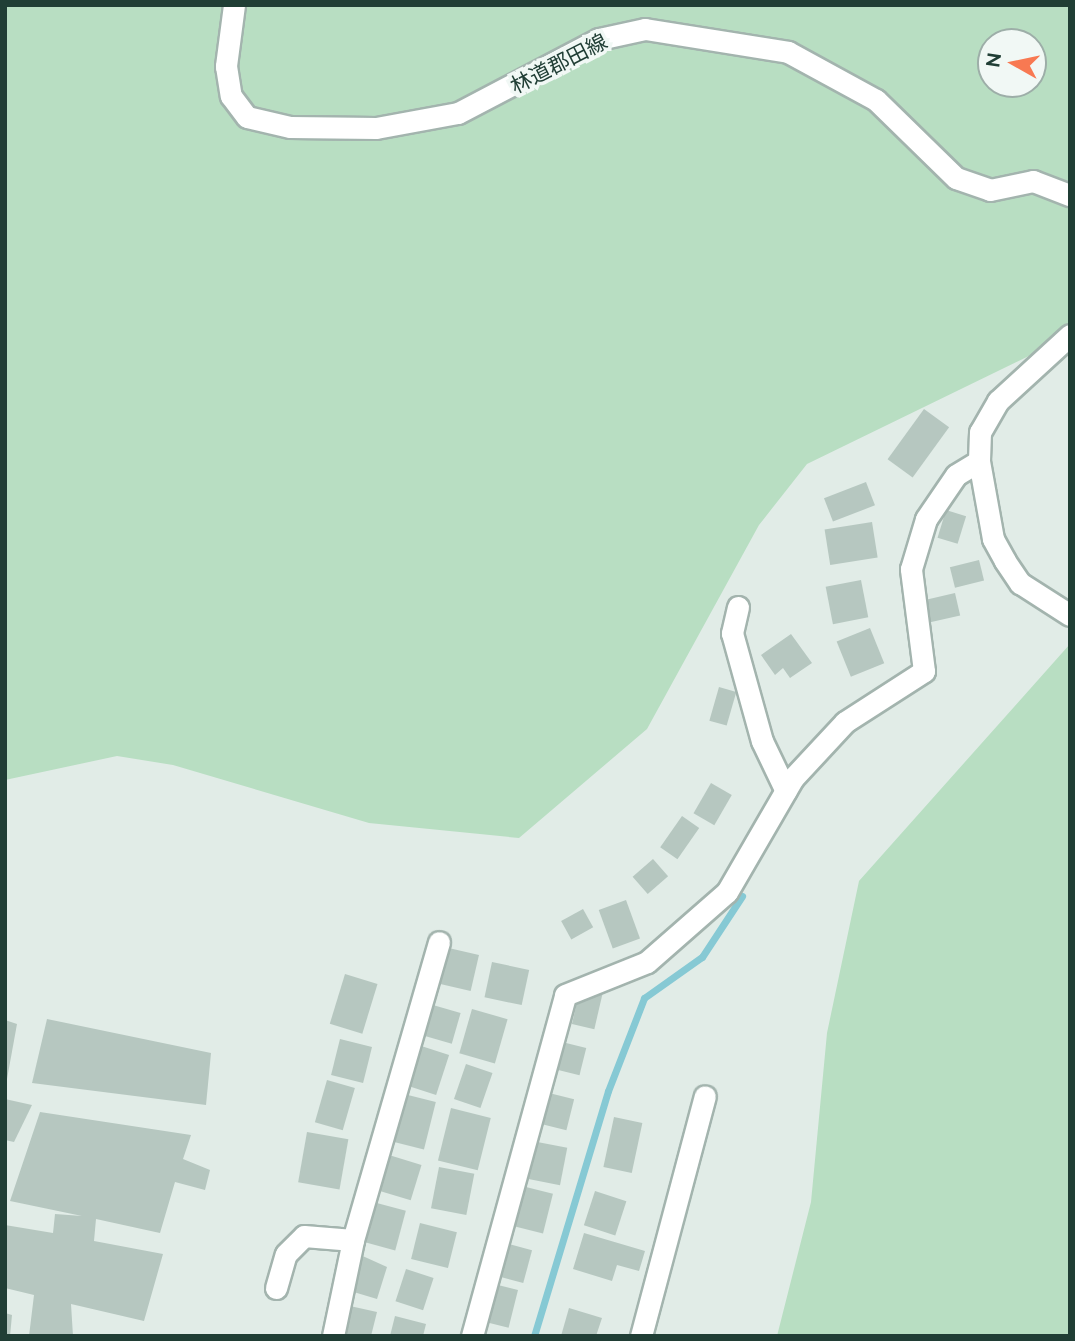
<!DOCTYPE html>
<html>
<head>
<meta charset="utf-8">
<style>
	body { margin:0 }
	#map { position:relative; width:1075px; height:1341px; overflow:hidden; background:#e1ece7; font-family:Raleway,"Noto Sans JP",sans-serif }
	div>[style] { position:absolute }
	.green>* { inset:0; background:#b8dec2 }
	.stream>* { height:7px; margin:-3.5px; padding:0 3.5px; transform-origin:3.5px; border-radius:3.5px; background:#86c9d4 }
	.building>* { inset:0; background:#b6c7c0; transform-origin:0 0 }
	.roads { filter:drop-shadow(2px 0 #a3b4ae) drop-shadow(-2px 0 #a3b4ae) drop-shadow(0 2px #a3b4ae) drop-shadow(0 -2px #a3b4ae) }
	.minor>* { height:21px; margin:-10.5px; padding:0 10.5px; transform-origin:10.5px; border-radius:10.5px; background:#fff }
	span { translate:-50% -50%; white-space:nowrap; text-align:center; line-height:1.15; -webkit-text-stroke:7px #f1f8f5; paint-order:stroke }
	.street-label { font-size:21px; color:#203e35 }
	.frame { position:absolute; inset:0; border:7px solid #203e35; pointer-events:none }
	.north { position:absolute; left:977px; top:28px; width:70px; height:70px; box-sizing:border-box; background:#f1f8f5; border:2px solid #9daea8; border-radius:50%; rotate:279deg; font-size:19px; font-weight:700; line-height:28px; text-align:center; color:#203e35 }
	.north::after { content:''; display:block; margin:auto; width:24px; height:32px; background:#f87952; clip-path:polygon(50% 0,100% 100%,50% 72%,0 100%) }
</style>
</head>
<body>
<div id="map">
	<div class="green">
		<div style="clip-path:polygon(evenodd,5px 5px,1070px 5px,1070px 336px,807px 464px,759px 525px,647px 729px,519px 838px,369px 823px,173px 765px,117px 756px,5px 780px,5px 5px,991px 42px,1033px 42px,1033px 84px,991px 84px,991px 42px)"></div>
		<div style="clip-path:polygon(1070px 644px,1070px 1336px,777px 1336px,811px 1202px,827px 1033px,859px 881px)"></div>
	</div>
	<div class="stream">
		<div style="left:534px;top:1336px;width:256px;rotate:-73.2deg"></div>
		<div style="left:608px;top:1091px;width:100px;rotate:-68.8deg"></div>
		<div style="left:644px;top:998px;width:71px;rotate:-35.3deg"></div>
		<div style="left:702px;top:957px;width:73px;rotate:-56.7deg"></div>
	</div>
	<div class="building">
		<div style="left:924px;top:409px;width:31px;height:62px;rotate:36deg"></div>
		<div style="left:866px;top:482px;width:25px;height:45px;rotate:69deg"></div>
		<div style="left:946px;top:510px;width:21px;height:29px;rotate:17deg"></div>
		<div style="left:872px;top:522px;width:36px;height:48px;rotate:81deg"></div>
		<div style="left:979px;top:560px;width:21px;height:30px;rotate:76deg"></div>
		<div style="left:861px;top:580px;width:38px;height:36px;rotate:79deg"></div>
		<div style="left:955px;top:593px;width:23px;height:33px;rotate:77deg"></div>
		<div style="left:870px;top:628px;width:38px;height:36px;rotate:68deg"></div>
		<div style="clip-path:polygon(791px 634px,812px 663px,790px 678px,783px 668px,775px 675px,761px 655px)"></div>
		<div style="left:719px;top:687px;width:18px;height:35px;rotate:16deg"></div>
		<div style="left:711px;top:783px;width:24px;height:35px;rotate:30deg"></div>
		<div style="left:682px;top:816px;width:21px;height:38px;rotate:35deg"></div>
		<div style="left:653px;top:859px;width:23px;height:27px;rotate:49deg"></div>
		<div style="left:626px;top:900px;width:41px;height:29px;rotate:70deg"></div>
		<div style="left:583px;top:909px;width:21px;height:25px;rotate:61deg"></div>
		<div style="left:440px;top:946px;width:40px;height:37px;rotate:13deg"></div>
		<div style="left:492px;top:962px;width:38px;height:36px;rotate:12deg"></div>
		<div style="left:345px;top:974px;width:34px;height:52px;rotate:17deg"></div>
		<div style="left:580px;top:989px;width:23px;height:36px;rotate:13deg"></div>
		<div style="left:426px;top:1003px;width:36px;height:32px;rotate:16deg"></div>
		<div style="left:472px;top:1009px;width:37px;height:46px;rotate:16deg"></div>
		<div style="clip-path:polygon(47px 1019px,211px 1053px,206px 1105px,32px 1083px)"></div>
		<div style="clip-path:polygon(5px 1020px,17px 1024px,7px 1079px,5px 1079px)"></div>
		<div style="left:340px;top:1039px;width:33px;height:37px;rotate:14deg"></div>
		<div style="left:562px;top:1042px;width:25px;height:28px;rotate:14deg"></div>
		<div style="left:412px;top:1043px;width:39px;height:42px;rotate:18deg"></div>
		<div style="left:466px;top:1064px;width:28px;height:37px;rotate:19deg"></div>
		<div style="left:327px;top:1080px;width:29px;height:44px;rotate:16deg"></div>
		<div style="left:396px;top:1092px;width:41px;height:49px;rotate:14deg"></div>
		<div style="left:545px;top:1092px;width:30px;height:32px;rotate:14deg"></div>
		<div style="clip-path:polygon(5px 1099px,32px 1105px,14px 1142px,5px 1140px)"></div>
		<div style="left:451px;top:1108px;width:41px;height:54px;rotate:14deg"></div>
		<div style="clip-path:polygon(40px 1112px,191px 1135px,183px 1159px,210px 1170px,205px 1190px,175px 1182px,160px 1233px,96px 1219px,94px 1241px,163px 1254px,144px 1321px,71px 1304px,73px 1336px,29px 1336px,34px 1295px,5px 1288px,5px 1225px,53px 1233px,55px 1214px,82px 1216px,10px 1201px)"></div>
		<div style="left:614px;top:1117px;width:29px;height:51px;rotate:12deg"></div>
		<div style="left:307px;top:1132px;width:42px;height:51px;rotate:10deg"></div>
		<div style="left:527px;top:1140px;width:41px;height:38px;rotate:11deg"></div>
		<div style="left:389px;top:1155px;width:34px;height:37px;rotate:17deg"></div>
		<div style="left:439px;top:1167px;width:36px;height:42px;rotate:11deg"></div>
		<div style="left:518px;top:1185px;width:36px;height:41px;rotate:14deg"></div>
		<div style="left:595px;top:1191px;width:33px;height:36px;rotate:18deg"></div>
		<div style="left:373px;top:1202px;width:34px;height:41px;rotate:15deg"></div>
		<div style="left:420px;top:1223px;width:38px;height:37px;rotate:14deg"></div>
		<div style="clip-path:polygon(584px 1233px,645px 1251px,639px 1271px,617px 1265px,612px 1281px,573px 1269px)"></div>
		<div style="left:505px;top:1243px;width:28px;height:34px;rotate:15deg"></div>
		<div style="clip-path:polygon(356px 1253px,387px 1267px,377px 1299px,347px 1290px)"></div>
		<div style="left:406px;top:1269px;width:29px;height:34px;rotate:18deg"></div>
		<div style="left:486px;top:1282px;width:33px;height:39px;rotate:14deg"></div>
		<div style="clip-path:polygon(341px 1304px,377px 1312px,371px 1336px,333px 1336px)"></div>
		<div style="clip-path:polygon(569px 1308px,602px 1318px,596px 1336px,561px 1336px)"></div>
		<div style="clip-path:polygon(5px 1313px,12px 1315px,10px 1336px,5px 1336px)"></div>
		<div style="clip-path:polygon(395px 1316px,426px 1324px,423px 1336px,390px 1336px)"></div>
	</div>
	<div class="roads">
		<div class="minor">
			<div style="left:234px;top:5px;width:62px;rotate:97.5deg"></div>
			<div style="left:226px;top:66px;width:30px;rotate:81deg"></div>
			<div style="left:231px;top:96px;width:26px;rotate:53deg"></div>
			<div style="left:247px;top:117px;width:44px;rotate:13.1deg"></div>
			<div style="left:290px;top:127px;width:86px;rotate:0.7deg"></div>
			<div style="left:376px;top:128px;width:83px;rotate:-10.4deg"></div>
			<div style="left:458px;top:113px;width:159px;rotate:-27.7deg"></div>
			<div style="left:599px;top:39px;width:47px;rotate:-12.3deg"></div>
			<div style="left:645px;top:29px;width:145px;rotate:9.1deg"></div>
			<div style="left:788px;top:52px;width:100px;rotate:28.6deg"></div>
			<div style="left:876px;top:100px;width:112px;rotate:44.3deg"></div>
			<div style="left:956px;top:178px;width:36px;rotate:19deg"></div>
			<div style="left:990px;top:190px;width:44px;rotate:-11.8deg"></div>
			<div style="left:1033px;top:181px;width:40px;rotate:21deg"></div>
			<div style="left:1070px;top:335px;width:98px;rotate:137.5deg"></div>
			<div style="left:998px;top:401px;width:36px;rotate:120deg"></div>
			<div style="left:980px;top:432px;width:29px;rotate:92deg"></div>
			<div style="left:979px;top:461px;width:79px;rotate:79.8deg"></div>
			<div style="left:993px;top:539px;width:25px;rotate:61deg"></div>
			<div style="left:1005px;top:561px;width:27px;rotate:56deg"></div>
			<div style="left:1020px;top:583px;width:59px;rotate:32.6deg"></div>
			<div style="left:738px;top:607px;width:27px;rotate:103deg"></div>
			<div style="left:732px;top:633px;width:112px;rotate:74.5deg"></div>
			<div style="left:762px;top:741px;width:55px;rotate:64.4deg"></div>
			<div style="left:276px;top:1288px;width:35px;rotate:-74deg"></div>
			<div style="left:286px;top:1254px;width:25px;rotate:-45deg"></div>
			<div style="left:304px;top:1236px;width:49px;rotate:4.7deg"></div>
			<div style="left:333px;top:1336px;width:98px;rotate:-78.2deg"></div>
			<div style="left:353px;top:1240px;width:310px;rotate:-73.9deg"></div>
			<div style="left:472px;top:1336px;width:353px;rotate:-74.7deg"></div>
			<div style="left:565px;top:995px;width:88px;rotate:-21.9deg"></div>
			<div style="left:647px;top:962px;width:106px;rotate:-41.2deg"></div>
			<div style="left:727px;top:892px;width:132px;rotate:-59.9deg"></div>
			<div style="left:793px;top:778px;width:76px;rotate:-47.1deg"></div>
			<div style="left:845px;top:722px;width:94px;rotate:-32.8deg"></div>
			<div style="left:924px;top:671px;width:103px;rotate:-97.3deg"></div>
			<div style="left:911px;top:569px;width:52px;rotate:-73.3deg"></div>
			<div style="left:926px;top:519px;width:53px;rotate:-55.7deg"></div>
			<div style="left:956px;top:475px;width:27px;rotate:-31deg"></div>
			<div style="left:641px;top:1336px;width:248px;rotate:-75.1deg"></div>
		</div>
	</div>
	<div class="street-label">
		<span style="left:559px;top:64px;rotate:-27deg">林道郡田線</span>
	</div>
	<div class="frame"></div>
	<div class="north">N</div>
</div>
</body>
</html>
